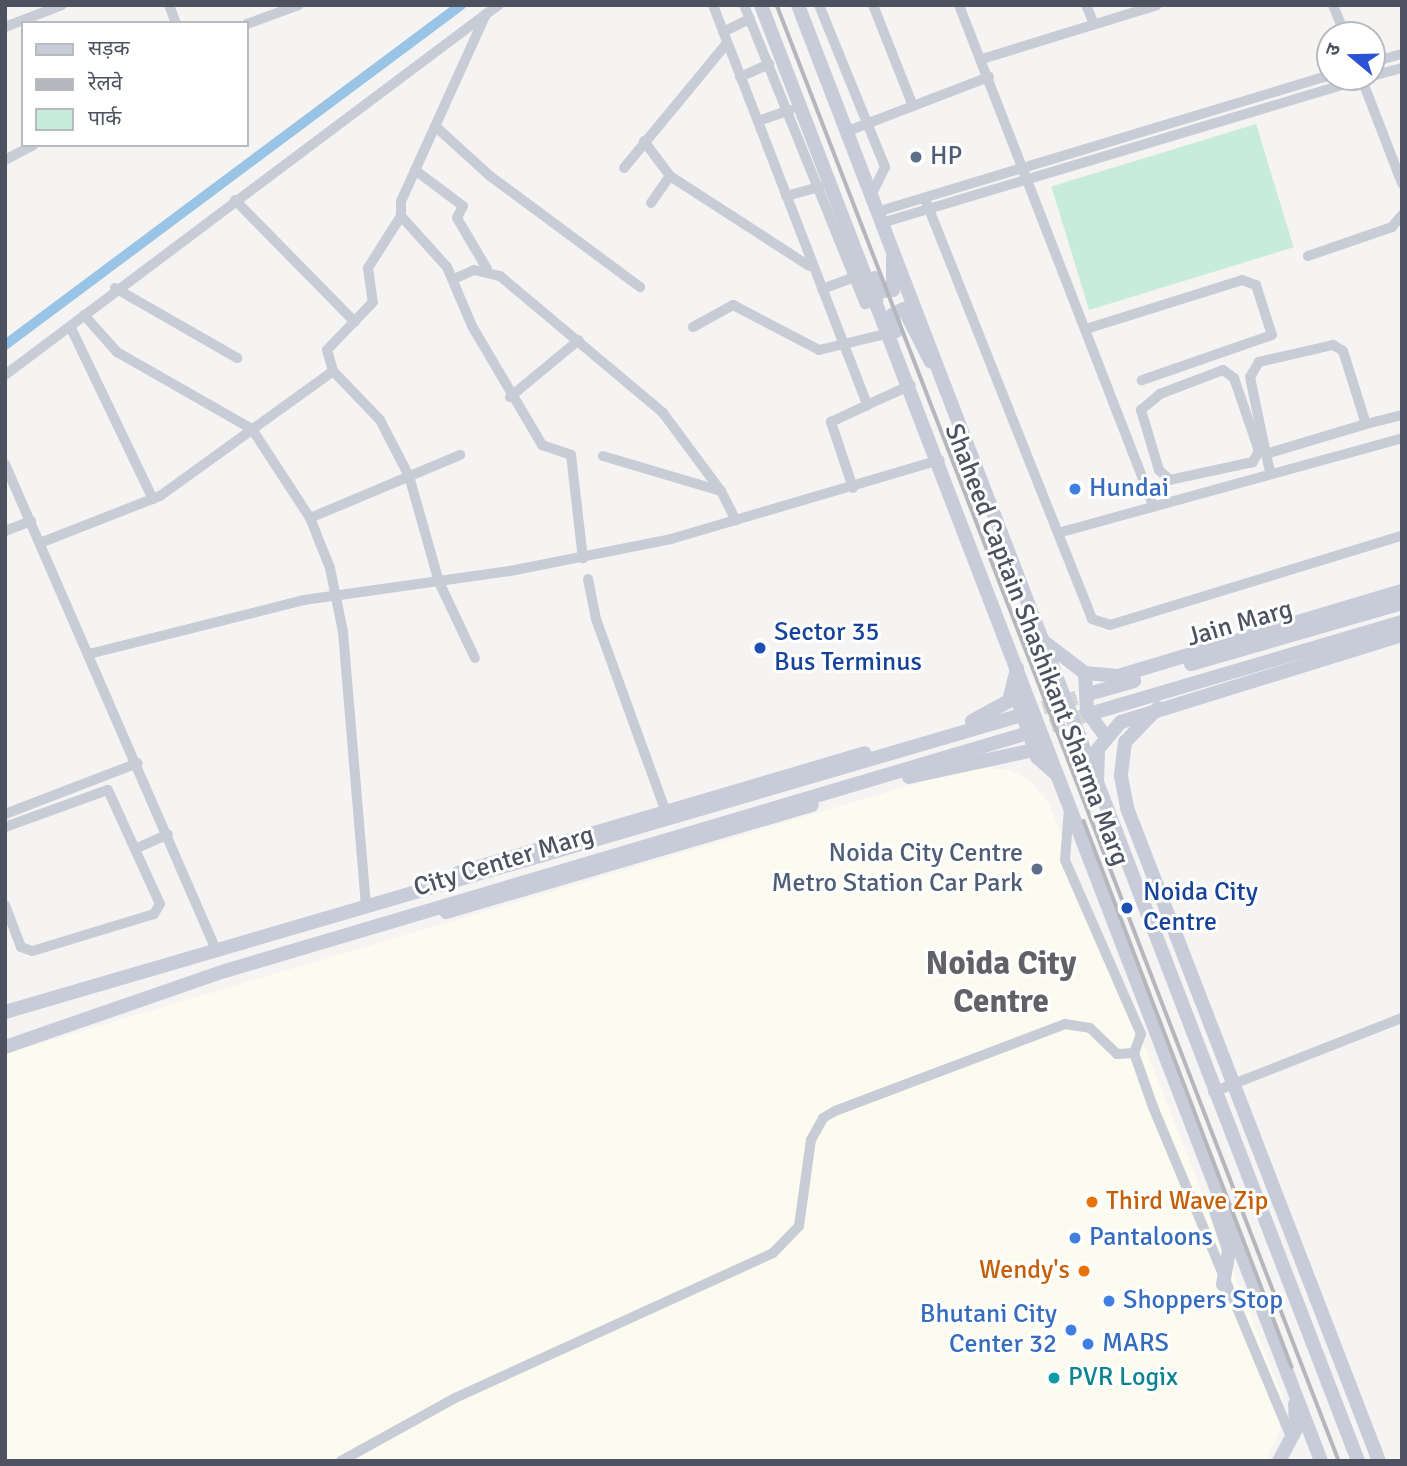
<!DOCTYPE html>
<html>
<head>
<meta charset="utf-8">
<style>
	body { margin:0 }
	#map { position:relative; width:1407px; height:1466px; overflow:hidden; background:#f5f4f3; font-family:Signika,"Noto Sans Devanagari",sans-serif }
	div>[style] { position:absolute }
	.commercial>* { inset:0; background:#fcfbf0 }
	.green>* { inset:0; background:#c7ecde; transform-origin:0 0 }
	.canal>* { height:10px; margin:-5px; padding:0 5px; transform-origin:5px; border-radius:5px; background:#99c4e5 }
	.secondary-tunnel>* { height:14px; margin-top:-7px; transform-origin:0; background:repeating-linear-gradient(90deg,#d3d4d5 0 14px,transparent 0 21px) }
	.street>* { height:10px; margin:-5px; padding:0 5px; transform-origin:5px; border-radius:5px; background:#c8ccd6 }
	.secondary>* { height:14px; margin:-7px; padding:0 7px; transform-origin:7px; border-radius:7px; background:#c8ccd9 }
	.rail>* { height:3.5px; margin:-1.75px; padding:0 1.75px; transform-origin:1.75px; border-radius:1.75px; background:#b6b7bc }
	.dots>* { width:19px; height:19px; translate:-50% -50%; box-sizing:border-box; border:4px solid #fff; border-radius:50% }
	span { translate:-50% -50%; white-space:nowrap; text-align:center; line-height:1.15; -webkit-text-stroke:6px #fff; paint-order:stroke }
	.service-label { font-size:26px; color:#4e5e75 }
	.left { translate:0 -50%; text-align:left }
	.right { translate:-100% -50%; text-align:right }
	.shop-label { font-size:26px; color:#366cbe }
	.street-label { font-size:26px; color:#4c525f }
	.transit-label { font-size:26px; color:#164399 }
	.food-label { font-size:26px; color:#c56008 }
	.culture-label { font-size:26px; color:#0d838f }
	.district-label { font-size:33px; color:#606267; font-weight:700 }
	.frame { position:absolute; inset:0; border:7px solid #4c525f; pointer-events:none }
	.legend { position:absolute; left:21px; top:21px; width:228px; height:126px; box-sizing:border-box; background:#fff; border:2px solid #b7babf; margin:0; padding:9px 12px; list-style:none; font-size:21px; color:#4c525f }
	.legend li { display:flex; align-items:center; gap:14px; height:35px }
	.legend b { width:35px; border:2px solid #b7babf }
	.north { position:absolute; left:1316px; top:21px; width:70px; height:70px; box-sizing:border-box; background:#fff; border:2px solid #b7babf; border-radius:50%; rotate:289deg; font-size:19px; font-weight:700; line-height:28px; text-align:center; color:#4c525f }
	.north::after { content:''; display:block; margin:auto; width:24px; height:32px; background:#2e52d4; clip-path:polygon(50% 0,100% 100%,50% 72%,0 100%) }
</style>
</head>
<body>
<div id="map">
	<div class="commercial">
		<div style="clip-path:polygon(972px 767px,1010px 770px,1033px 783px,1049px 804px,1283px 1398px,1279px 1432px,1265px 1461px,5px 1461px,5px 1054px)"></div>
	</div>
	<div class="green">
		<div style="left:1256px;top:124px;width:129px;height:214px;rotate:73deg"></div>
	</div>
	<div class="canal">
		<div style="left:5px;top:345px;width:569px;rotate:-36.71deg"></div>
	</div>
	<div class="secondary-tunnel">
		<div style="left:1023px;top:714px;width:72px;rotate:-16.9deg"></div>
		<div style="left:1031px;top:732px;width:68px;rotate:-17.1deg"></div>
	</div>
	<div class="street">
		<div style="left:169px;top:5px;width:19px;rotate:69deg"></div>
		<div style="left:499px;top:5px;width:16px;rotate:145deg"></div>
		<div style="left:486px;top:14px;width:205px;rotate:114.4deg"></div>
		<div style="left:401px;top:201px;width:15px;rotate:90deg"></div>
		<div style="left:401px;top:216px;width:69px;rotate:48deg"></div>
		<div style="left:447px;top:267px;width:64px;rotate:67deg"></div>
		<div style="left:472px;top:326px;width:138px;rotate:59.5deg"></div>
		<div style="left:542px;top:445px;width:31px;rotate:19deg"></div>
		<div style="left:571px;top:455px;width:104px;rotate:83.4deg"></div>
		<div style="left:713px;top:5px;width:429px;rotate:68.9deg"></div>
		<div style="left:867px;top:405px;width:48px;rotate:-24.4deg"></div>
		<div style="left:744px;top:5px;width:323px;rotate:68deg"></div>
		<div style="left:865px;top:304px;width:14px;rotate:-17deg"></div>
		<div style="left:819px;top:5px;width:175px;rotate:67.8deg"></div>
		<div style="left:885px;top:167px;width:28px;rotate:116deg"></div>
		<div style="left:873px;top:5px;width:109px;rotate:68.4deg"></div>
		<div style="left:959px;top:5px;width:536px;rotate:68.79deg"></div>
		<div style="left:1086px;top:5px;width:21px;rotate:67deg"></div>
		<div style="left:1333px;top:5px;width:32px;rotate:68deg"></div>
		<div style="left:247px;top:24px;width:55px;rotate:-20.1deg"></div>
		<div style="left:5px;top:27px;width:61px;rotate:-21.1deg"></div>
		<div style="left:723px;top:32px;width:30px;rotate:-26deg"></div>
		<div style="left:982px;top:59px;width:183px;rotate:-17.1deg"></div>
		<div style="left:1372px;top:62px;width:31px;rotate:-15deg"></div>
		<div style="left:1372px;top:76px;width:31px;rotate:-15deg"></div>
		<div style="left:740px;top:77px;width:32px;rotate:-24deg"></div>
		<div style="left:1361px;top:77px;width:114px;rotate:68.9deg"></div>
		<div style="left:758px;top:121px;width:34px;rotate:-19deg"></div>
		<div style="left:435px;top:126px;width:74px;rotate:42.3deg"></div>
		<div style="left:490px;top:176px;width:187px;rotate:36.5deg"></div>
		<div style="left:848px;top:131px;width:151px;rotate:-21deg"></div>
		<div style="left:644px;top:141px;width:44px;rotate:53.4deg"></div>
		<div style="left:670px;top:176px;width:166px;rotate:32.9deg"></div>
		<div style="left:5px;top:160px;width:32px;rotate:-28deg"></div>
		<div style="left:624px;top:168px;width:162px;rotate:-50.5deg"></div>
		<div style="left:415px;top:170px;width:60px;rotate:36.9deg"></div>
		<div style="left:463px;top:206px;width:13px;rotate:117deg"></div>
		<div style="left:457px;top:218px;width:59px;rotate:59.5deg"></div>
		<div style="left:786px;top:196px;width:35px;rotate:-15deg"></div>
		<div style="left:925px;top:199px;width:452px;rotate:68.3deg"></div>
		<div style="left:1092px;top:619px;width:19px;rotate:18deg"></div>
		<div style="left:1110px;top:625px;width:305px;rotate:-17deg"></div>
		<div style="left:235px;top:200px;width:171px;rotate:45.5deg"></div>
		<div style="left:651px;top:203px;width:33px;rotate:-55deg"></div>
		<div style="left:880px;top:211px;width:470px;rotate:-16.8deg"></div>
		<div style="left:401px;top:216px;width:62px;rotate:122.4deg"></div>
		<div style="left:368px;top:268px;width:34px;rotate:82deg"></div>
		<div style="left:373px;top:302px;width:66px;rotate:133.8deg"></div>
		<div style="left:327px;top:350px;width:22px;rotate:74deg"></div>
		<div style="left:333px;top:371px;width:68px;rotate:46.2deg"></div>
		<div style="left:380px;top:420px;width:63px;rotate:62.6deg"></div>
		<div style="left:409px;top:476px;width:110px;rotate:74.2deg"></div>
		<div style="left:439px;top:582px;width:84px;rotate:64.7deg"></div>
		<div style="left:885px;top:222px;width:505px;rotate:-16.68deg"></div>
		<div style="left:1308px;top:256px;width:89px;rotate:-19deg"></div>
		<div style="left:1392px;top:227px;width:16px;rotate:-50deg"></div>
		<div style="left:454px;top:279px;width:22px;rotate:-24deg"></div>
		<div style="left:474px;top:270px;width:27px;rotate:13deg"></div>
		<div style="left:500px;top:276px;width:213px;rotate:40deg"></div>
		<div style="left:663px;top:413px;width:97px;rotate:53.4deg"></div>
		<div style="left:115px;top:288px;width:141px;rotate:29.8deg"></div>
		<div style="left:822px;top:289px;width:35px;rotate:-20deg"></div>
		<div style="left:84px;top:315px;width:50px;rotate:48.3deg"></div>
		<div style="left:117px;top:352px;width:155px;rotate:29.7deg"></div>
		<div style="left:252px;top:429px;width:106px;rotate:56.9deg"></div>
		<div style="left:310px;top:518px;width:54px;rotate:68.2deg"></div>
		<div style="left:330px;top:568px;width:65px;rotate:78.5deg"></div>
		<div style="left:343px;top:632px;width:277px;rotate:85.2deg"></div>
		<div style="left:70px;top:326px;width:192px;rotate:64.4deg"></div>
		<div style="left:693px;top:327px;width:46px;rotate:-28.8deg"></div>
		<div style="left:733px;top:305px;width:97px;rotate:27.6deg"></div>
		<div style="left:819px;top:350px;width:73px;rotate:-13.5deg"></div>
		<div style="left:1086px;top:329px;width:164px;rotate:-17.4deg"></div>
		<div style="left:1242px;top:280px;width:15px;rotate:20deg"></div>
		<div style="left:1256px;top:285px;width:52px;rotate:72.3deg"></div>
		<div style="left:1272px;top:335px;width:138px;rotate:160.9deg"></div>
		<div style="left:1223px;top:370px;width:14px;rotate:36deg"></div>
		<div style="left:1234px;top:378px;width:77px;rotate:71.1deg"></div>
		<div style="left:1259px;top:451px;width:13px;rotate:119deg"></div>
		<div style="left:1253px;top:462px;width:85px;rotate:167.8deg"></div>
		<div style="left:1170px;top:480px;width:15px;rotate:-138deg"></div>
		<div style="left:1159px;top:470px;width:63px;rotate:-106.7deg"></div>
		<div style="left:1141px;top:410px;width:25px;rotate:-40deg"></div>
		<div style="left:1160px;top:394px;width:67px;rotate:-20.9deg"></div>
		<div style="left:5px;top:375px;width:601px;rotate:-36.89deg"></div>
		<div style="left:510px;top:397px;width:89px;rotate:-39.6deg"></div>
		<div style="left:1366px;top:424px;width:37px;rotate:-14deg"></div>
		<div style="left:1266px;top:454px;width:104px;rotate:-16.7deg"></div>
		<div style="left:1366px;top:424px;width:77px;rotate:-107.5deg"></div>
		<div style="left:1343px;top:351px;width:12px;rotate:-149deg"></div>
		<div style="left:1333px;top:345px;width:76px;rotate:167.1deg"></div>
		<div style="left:1259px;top:362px;width:17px;rotate:121deg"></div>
		<div style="left:1250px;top:377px;width:79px;rotate:78.3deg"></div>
		<div style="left:1266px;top:454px;width:18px;rotate:77deg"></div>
		<div style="left:603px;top:456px;width:123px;rotate:16.5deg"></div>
		<div style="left:721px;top:491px;width:33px;rotate:63deg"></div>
		<div style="left:5px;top:464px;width:532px;rotate:66.52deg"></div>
		<div style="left:853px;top:488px;width:70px;rotate:-108.4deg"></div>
		<div style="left:831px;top:422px;width:40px;rotate:-25deg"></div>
		<div style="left:310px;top:518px;width:163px;rotate:-22.8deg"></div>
		<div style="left:5px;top:531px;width:28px;rotate:-21deg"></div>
		<div style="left:1058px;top:533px;width:357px;rotate:-15.4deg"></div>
		<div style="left:40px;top:543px;width:129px;rotate:-21.4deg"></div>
		<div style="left:160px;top:496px;width:213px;rotate:-35.8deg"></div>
		<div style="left:588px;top:579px;width:41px;rotate:78.7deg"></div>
		<div style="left:596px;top:619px;width:203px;rotate:70.1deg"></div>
		<div style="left:89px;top:654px;width:222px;rotate:-14.1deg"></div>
		<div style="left:304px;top:600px;width:208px;rotate:-8deg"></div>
		<div style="left:510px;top:571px;width:164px;rotate:-11.2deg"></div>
		<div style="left:671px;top:539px;width:280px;rotate:-16.4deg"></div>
		<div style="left:1069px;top:809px;width:51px;rotate:94.5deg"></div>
		<div style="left:1065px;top:860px;width:190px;rotate:66.4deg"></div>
		<div style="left:1141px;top:1034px;width:20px;rotate:110deg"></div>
		<div style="left:1134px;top:1053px;width:57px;rotate:70.6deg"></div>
		<div style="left:1153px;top:1107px;width:361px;rotate:67.3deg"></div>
		<div style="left:5px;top:814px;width:142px;rotate:-21deg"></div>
		<div style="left:5px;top:827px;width:109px;rotate:-19.8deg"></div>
		<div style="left:108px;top:790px;width:125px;rotate:65.5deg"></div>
		<div style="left:160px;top:904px;width:12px;rotate:121deg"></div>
		<div style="left:154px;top:914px;width:127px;rotate:163.1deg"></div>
		<div style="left:32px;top:951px;width:12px;rotate:-160deg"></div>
		<div style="left:21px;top:947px;width:45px;rotate:-110.9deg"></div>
		<div style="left:135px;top:849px;width:36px;rotate:-24deg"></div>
		<div style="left:1213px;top:1092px;width:203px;rotate:-21.4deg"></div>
		<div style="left:341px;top:1461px;width:130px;rotate:-28.9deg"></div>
		<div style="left:455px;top:1398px;width:349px;rotate:-24.5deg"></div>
		<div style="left:773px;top:1253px;width:37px;rotate:-46deg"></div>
		<div style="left:799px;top:1226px;width:87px;rotate:-82.1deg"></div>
		<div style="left:811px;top:1140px;width:25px;rotate:-61deg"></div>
		<div style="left:823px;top:1118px;width:14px;rotate:-30deg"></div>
		<div style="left:835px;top:1111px;width:246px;rotate:-20.7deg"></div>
		<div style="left:1065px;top:1024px;width:25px;rotate:9deg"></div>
		<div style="left:1090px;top:1028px;width:37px;rotate:44deg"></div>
		<div style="left:1117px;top:1054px;width:17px;rotate:-3deg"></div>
	</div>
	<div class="secondary">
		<div style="left:761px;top:5px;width:1560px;rotate:68.96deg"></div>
		<div style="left:798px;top:5px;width:1560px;rotate:68.96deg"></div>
		<div style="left:875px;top:278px;width:15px;rotate:58deg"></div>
		<div style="left:883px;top:291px;width:10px;rotate:-6deg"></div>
		<div style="left:893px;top:290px;width:32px;rotate:-90deg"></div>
		<div style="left:896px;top:331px;width:16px;rotate:-104deg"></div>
		<div style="left:892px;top:315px;width:13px;rotate:-27deg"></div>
		<div style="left:904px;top:309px;width:59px;rotate:63deg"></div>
		<div style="left:1039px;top:638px;width:58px;rotate:37.3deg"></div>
		<div style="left:1085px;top:673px;width:33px;rotate:5deg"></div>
		<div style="left:1118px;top:676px;width:296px;rotate:-16.7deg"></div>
		<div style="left:1191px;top:664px;width:220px;rotate:-16.1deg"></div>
		<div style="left:1085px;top:673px;width:38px;rotate:87deg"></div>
		<div style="left:1087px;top:711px;width:31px;rotate:54deg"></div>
		<div style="left:1015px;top:692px;width:69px;rotate:71.3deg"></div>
		<div style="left:1037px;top:757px;width:27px;rotate:42deg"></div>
		<div style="left:1092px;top:693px;width:44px;rotate:-15.9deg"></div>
		<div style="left:1158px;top:708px;width:47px;rotate:134.1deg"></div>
		<div style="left:1125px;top:742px;width:34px;rotate:97deg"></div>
		<div style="left:1121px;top:776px;width:33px;rotate:79deg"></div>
		<div style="left:1127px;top:808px;width:700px;rotate:68.9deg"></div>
		<div style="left:1096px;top:712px;width:319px;rotate:-16.4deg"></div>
		<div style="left:972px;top:721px;width:42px;rotate:-28.4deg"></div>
		<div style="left:1009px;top:701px;width:34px;rotate:-76deg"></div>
		<div style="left:909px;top:777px;width:128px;rotate:-12.2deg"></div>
		<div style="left:1097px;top:781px;width:32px;rotate:-88deg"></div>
		<div style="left:1098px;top:749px;width:35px;rotate:-50deg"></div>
		<div style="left:1121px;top:722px;width:294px;rotate:-17.2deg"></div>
		<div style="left:458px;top:873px;width:424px;rotate:-16.4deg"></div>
		<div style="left:446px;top:912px;width:381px;rotate:-16.3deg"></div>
		<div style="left:5px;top:1012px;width:1052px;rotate:-16.28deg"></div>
		<div style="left:5px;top:1047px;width:233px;rotate:-19.1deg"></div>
		<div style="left:225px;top:971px;width:830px;rotate:-16.51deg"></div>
		<div style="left:1216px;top:1211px;width:41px;rotate:71.6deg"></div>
		<div style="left:1229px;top:1250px;width:35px;rotate:100deg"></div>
		<div style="left:1279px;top:1461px;width:36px;rotate:-62deg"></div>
		<div style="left:1296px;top:1429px;width:25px;rotate:-92deg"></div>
	</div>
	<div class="rail">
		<div style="left:777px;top:5px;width:1561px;rotate:68.89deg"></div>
		<div style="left:1084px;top:821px;width:584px;rotate:69.15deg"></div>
	</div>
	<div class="dots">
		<div style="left:916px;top:157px;background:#5c6f8a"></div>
		<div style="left:1075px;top:489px;background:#3f7fe0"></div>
		<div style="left:760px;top:648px;background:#1a4fb4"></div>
		<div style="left:1037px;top:869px;background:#5c6f8a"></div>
		<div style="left:1127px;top:908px;background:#1a4fb4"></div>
		<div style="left:1092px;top:1202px;background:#e8710a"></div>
		<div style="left:1075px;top:1238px;background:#3f7fe0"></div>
		<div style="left:1084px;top:1271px;background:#e8710a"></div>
		<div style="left:1109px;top:1301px;background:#3f7fe0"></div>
		<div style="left:1071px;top:1330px;background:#3f7fe0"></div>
		<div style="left:1088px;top:1344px;background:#3f7fe0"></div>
		<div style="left:1054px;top:1378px;background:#0f9aa8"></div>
	</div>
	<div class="service-label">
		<span class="left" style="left:930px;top:157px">HP</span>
		<span class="right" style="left:1023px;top:869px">Noida City Centre<br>Metro Station Car Park</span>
	</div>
	<div class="shop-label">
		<span class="left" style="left:1089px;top:489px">Hundai</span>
		<span class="left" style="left:1089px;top:1238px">Pantaloons</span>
		<span class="left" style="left:1123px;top:1301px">Shoppers Stop</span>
		<span class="right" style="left:1057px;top:1330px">Bhutani City<br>Center 32</span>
		<span class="left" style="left:1102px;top:1344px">MARS</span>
	</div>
	<div class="street-label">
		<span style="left:1240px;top:624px;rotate:-16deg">Jain Marg</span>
		<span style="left:1036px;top:645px;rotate:69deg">Shaheed Captain Shashikant Sharma Marg</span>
		<span style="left:504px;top:862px;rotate:-17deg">City Center Marg</span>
	</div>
	<div class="transit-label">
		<span class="left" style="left:774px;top:648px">Sector 35<br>Bus Terminus</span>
		<span class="left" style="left:1143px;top:908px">Noida City<br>Centre</span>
	</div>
	<div class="food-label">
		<span class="left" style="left:1106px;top:1202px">Third Wave Zip</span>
		<span class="right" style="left:1070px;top:1271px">Wendy's</span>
	</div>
	<div class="culture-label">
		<span class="left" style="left:1068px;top:1378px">PVR Logix</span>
	</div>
	<div class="district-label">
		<span style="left:1001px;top:983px">Noida City<br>Centre</span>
	</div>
	<div class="frame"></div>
	<ul class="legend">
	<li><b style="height:9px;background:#c8ccd9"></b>सड़क</li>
	<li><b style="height:9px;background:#b6b7bc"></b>रेलवे</li>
	<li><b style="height:19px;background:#c7ecde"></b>पार्क</li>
	</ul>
	<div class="north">उ</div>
</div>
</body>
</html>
